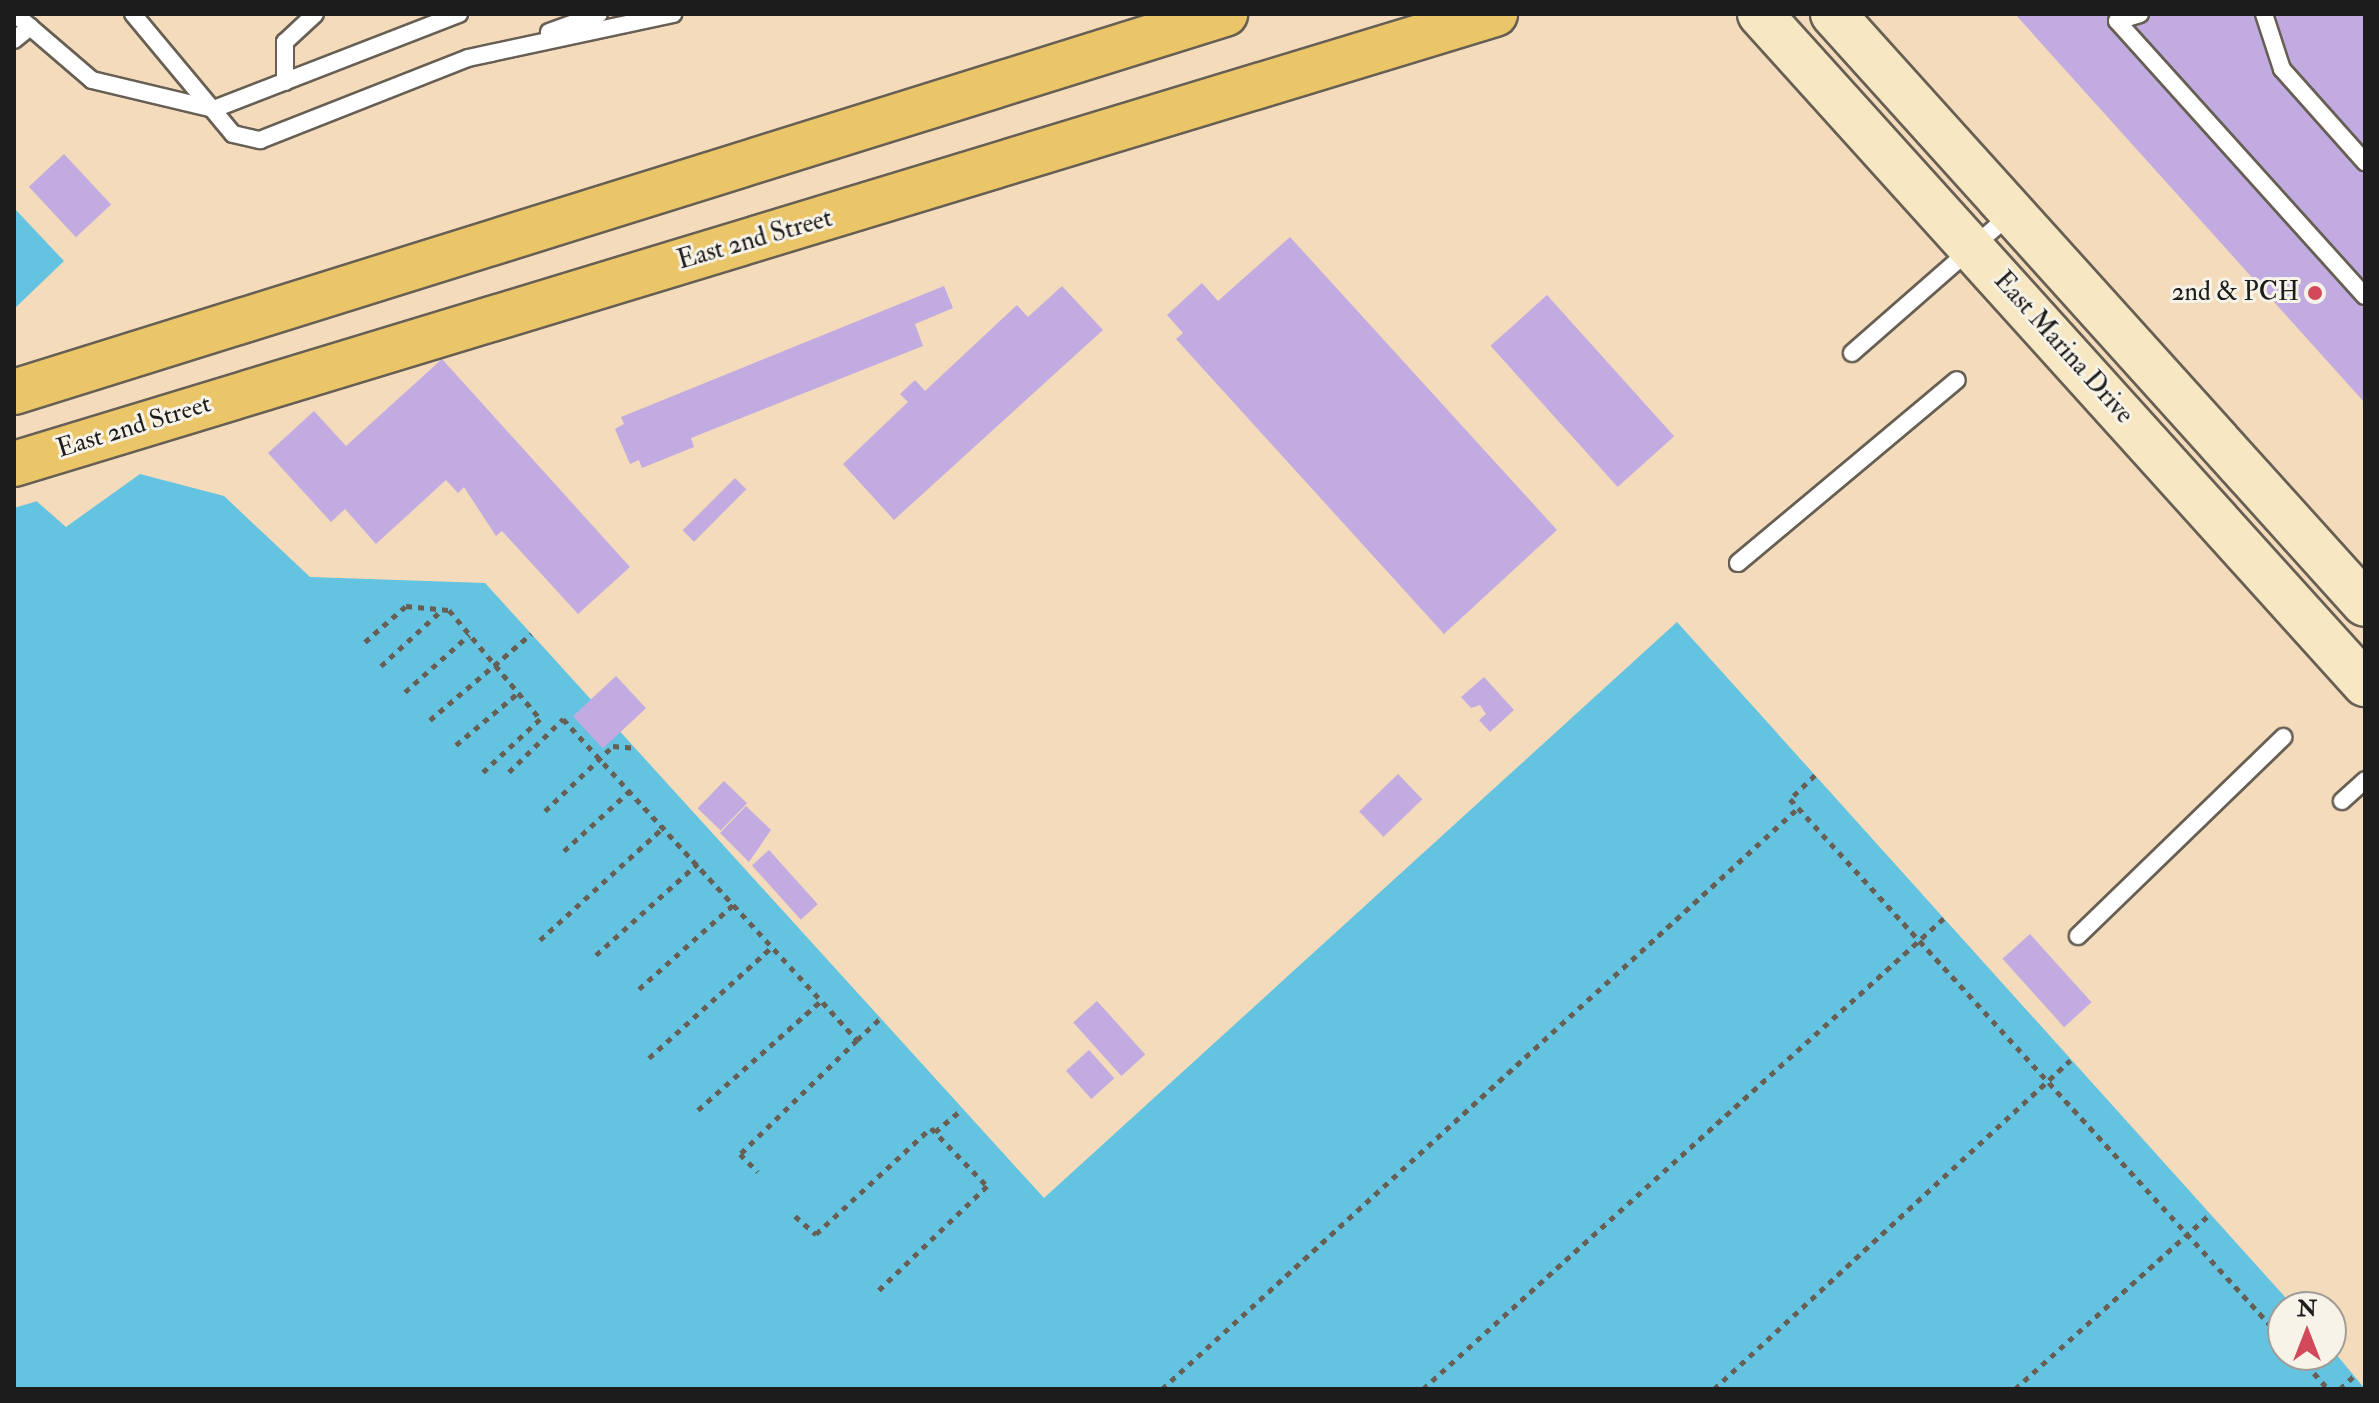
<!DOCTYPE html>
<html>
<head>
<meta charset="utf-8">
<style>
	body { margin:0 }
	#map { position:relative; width:2379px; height:1403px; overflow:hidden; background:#f3dbbc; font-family:"IM FELL Double Pica",serif }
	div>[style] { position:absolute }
	.water>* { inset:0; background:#63c3e1 }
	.pier>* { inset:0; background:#f3dbbc }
	.building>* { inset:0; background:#c2abe0; transform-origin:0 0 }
	.path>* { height:5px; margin-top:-2.5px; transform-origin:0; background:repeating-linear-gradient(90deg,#675f54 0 6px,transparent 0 12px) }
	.roads { filter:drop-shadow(2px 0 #675f54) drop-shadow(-2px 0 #675f54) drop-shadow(0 2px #675f54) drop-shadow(0 -2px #675f54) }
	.service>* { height:16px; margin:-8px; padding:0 8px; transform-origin:8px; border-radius:8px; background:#fff }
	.secondary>* { height:44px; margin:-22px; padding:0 22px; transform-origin:22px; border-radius:22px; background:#f7e8c3 }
	.primary>* { height:44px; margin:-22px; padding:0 22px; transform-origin:22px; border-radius:22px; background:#ebc669 }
	.dots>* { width:22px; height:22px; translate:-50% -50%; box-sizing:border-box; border:4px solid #f7f3e8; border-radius:50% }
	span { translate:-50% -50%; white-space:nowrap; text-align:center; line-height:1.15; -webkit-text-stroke:6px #f7f3e8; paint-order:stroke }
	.street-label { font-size:26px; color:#1c1c1c }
	.poi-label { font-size:26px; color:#1c1c1c }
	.right { translate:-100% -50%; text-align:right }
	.frame { position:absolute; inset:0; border:16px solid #1c1c1c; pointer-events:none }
	.north { position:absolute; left:2267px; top:1291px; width:80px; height:80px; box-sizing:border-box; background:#f7f3e8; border:2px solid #9f9d96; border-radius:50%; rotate:0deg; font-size:22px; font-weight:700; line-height:32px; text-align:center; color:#1c1c1c }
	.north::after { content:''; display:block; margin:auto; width:28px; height:36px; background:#d1495b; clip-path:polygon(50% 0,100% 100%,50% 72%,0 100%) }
</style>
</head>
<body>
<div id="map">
	<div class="water">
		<div style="clip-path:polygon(14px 208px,64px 261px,14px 309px)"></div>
		<div style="clip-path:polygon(14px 457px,33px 498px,66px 527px,140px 474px,224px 496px,310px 577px,485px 583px,1044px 1198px,1677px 622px,2294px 1307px,2283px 1307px,2283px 1355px,2331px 1355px,2331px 1348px,2365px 1389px,14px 1389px)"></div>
	</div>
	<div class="pier">
		<div style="clip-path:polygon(14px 453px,41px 500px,14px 508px)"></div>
	</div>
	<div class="building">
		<div style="clip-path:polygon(2015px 14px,2365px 14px,2365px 403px)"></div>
		<div style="left:64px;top:154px;width:69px;height:48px;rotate:47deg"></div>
		<div style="clip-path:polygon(1290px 237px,1557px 530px,1444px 634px,1176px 339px,1183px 333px,1167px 315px,1202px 283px,1218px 301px)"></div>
		<div style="clip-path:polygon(944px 286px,953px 308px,915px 324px,923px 346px,691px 438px,694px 447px,642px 468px,639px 460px,630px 464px,615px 429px,624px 424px,621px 417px)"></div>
		<div style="clip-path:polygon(1062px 286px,1103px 330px,894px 520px,843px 464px,908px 402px,900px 394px,915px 380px,925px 391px,1017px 305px,1028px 317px)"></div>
		<div style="left:1547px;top:295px;width:190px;height:76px;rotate:48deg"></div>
		<div style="clip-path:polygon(442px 359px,630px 567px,578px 614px,502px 531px,496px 536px,464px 487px,458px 493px,446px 480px,376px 544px,345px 509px,331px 522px,268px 453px,314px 411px,346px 446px)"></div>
		<div style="left:735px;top:478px;width:16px;height:74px;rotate:45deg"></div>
		<div style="left:616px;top:676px;width:44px;height:59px;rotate:47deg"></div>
		<div style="clip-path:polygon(1484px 677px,1514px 710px,1490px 732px,1479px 720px,1486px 714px,1480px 705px,1471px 708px,1461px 697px)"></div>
		<div style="left:1398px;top:774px;width:35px;height:54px;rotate:46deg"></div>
		<div style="left:724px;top:781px;width:32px;height:38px;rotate:44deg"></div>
		<div style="clip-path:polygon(746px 806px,771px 830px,749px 862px,720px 833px)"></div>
		<div style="left:769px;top:850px;width:73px;height:23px;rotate:48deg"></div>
		<div style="left:2030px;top:934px;width:92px;height:37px;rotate:48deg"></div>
		<div style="left:1097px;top:1001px;width:72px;height:32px;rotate:48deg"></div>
		<div style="left:1089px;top:1050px;width:38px;height:31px;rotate:48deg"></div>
	</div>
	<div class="path">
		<div style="left:365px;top:642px;width:55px;rotate:-41.3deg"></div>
		<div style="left:406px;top:606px;width:43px;rotate:5.3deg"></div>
		<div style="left:449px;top:610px;width:142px;rotate:50.1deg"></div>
		<div style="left:540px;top:719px;width:79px;rotate:137deg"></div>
		<div style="left:381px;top:666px;width:83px;rotate:-42.6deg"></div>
		<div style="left:405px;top:692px;width:86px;rotate:-41.7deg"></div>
		<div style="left:430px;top:720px;width:133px;rotate:-40.4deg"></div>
		<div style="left:456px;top:745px;width:81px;rotate:-40deg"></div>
		<div style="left:509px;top:772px;width:76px;rotate:-44.5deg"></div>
		<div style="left:563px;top:719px;width:435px;rotate:47.5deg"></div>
		<div style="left:857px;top:1040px;width:163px;rotate:135.7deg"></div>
		<div style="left:740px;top:1154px;width:25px;rotate:45deg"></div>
		<div style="left:1815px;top:775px;width:35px;rotate:136deg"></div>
		<div style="left:1790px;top:799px;width:731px;rotate:47.61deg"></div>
		<div style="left:545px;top:811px;width:94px;rotate:-43.7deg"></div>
		<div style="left:613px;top:746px;width:21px;rotate:5deg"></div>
		<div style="left:564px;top:851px;width:92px;rotate:-42.4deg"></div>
		<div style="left:540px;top:940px;width:169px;rotate:-42.4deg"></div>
		<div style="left:596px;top:955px;width:137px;rotate:-42deg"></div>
		<div style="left:639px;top:989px;width:127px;rotate:-41.8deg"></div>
		<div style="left:857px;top:1040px;width:33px;rotate:-43deg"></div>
		<div style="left:649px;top:1058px;width:167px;rotate:-42.1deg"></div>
		<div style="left:698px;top:1110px;width:166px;rotate:-41.6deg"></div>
		<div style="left:935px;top:1132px;width:35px;rotate:-40deg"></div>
		<div style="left:795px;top:1216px;width:28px;rotate:41deg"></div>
		<div style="left:816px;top:1234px;width:156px;rotate:-42.7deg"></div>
		<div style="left:931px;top:1128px;width:81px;rotate:46deg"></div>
		<div style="left:987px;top:1186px;width:153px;rotate:136.1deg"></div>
		<div style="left:2298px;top:1355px;width:45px;rotate:48.6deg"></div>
		<div style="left:1162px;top:1389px;width:861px;rotate:-42.41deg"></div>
		<div style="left:1423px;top:1389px;width:702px;rotate:-42.11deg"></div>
		<div style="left:1714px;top:1389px;width:485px;rotate:-42.7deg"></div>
		<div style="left:2015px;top:1389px;width:262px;rotate:-41.9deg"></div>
		<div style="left:2340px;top:1389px;width:21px;rotate:-43deg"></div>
	</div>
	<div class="roads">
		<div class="service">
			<div style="left:15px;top:14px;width:101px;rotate:40.6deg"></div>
			<div style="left:92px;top:80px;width:125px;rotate:13.4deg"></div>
			<div style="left:214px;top:109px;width:263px;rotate:-21.2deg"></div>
			<div style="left:133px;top:14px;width:156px;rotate:50.2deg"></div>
			<div style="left:233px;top:134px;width:28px;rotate:13deg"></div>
			<div style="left:260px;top:140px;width:224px;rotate:-21.5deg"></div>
			<div style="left:468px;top:58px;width:210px;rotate:-12.1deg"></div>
			<div style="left:2140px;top:14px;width:24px;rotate:163deg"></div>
			<div style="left:2117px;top:21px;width:370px;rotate:48deg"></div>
			<div style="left:2264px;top:14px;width:58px;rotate:71.9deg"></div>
			<div style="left:2282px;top:69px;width:125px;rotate:48.3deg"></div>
			<div style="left:549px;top:32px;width:53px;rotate:-19.8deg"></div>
			<div style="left:14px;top:40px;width:21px;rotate:-39deg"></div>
			<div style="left:285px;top:82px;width:40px;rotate:-90deg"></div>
			<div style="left:285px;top:42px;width:41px;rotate:-43deg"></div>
			<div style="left:1852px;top:353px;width:211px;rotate:-41.2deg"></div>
			<div style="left:1738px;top:563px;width:285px;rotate:-39.9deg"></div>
			<div style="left:2342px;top:801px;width:31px;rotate:-42deg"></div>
			<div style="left:2078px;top:936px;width:286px;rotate:-44.1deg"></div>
		</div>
		<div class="secondary">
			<div style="left:1760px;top:14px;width:903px;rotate:47.92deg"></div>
			<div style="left:1833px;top:14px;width:794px;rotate:47.96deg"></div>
		</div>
		<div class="primary">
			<div style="left:14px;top:392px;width:1269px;rotate:-17.34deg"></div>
			<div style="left:14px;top:464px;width:1548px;rotate:-16.9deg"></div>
		</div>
	</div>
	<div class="dots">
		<div style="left:2315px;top:293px;background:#d1495b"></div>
	</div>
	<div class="street-label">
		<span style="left:755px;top:240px;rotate:-16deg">East 2nd Street</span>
		<span style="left:2063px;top:348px;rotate:48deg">East Marina Drive</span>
		<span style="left:134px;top:427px;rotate:-17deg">East 2nd Street</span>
	</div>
	<div class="poi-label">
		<span class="right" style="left:2299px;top:293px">2nd &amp; PCH</span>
	</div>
	<div class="frame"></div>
	<div class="north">N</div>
</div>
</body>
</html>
